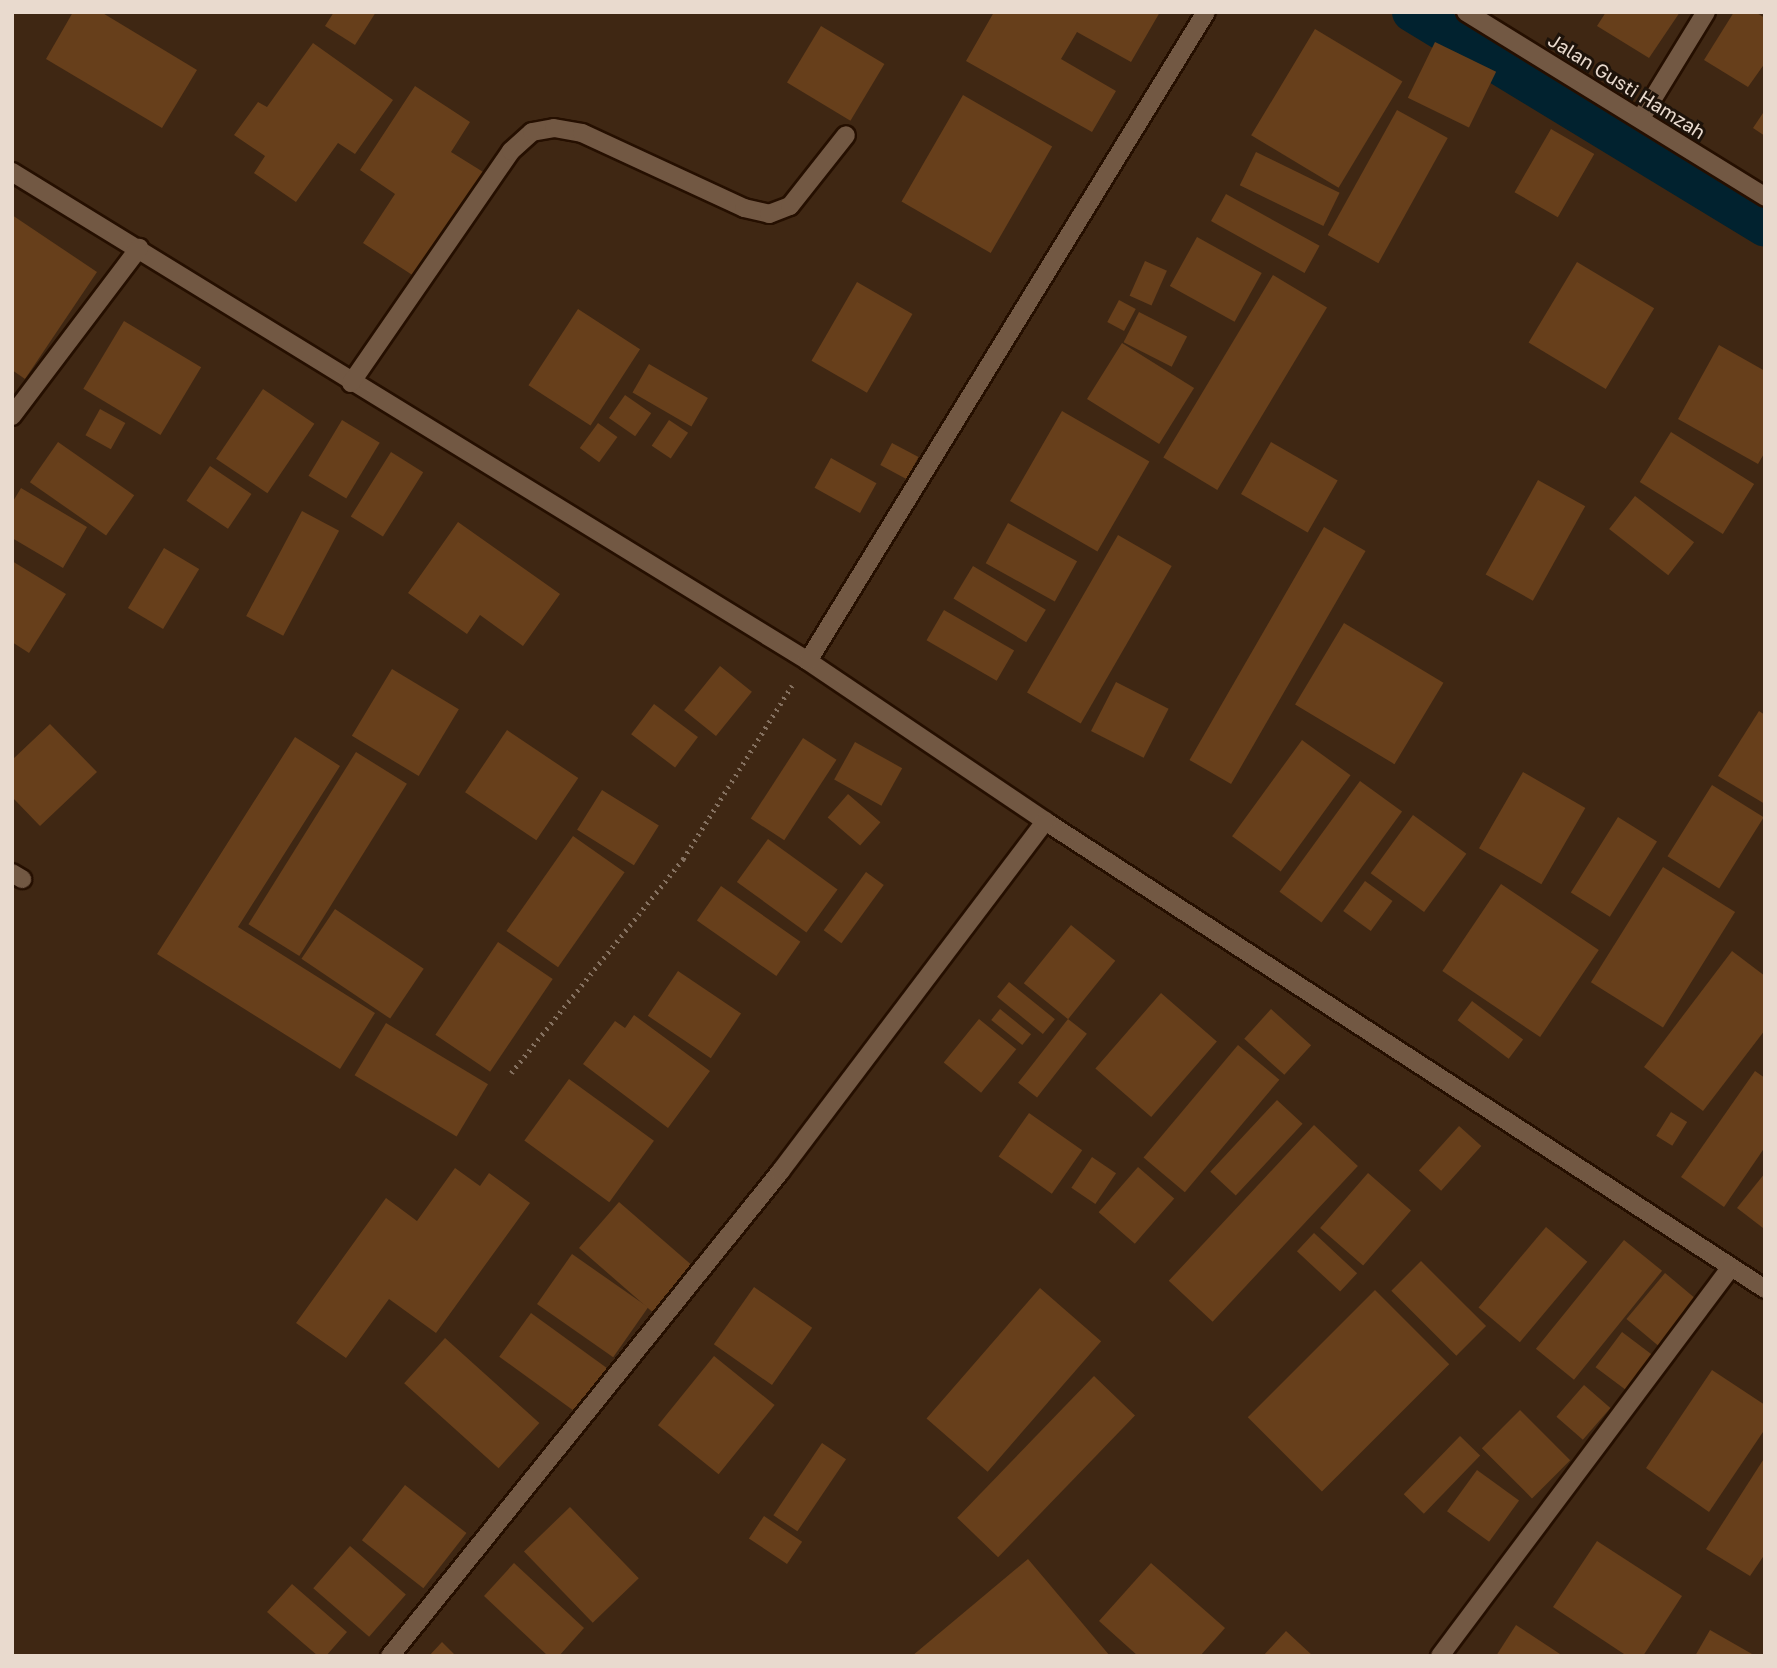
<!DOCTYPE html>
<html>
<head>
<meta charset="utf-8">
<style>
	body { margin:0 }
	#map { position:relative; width:1777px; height:1668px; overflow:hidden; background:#3f2713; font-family:"Golos Text",sans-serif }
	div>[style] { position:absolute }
	.canal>* { height:40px; margin:-20px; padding:0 20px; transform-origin:20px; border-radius:20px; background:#01222f }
	.building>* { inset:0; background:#673f1b; transform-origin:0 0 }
	.path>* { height:4.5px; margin-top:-2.25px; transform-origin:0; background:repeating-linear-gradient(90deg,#857160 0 2px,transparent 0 7px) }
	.roads { filter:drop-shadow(2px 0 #250f00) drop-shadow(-2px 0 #250f00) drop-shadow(0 2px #250f00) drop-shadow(0 -2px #250f00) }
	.minor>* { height:18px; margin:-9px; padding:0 9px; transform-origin:9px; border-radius:9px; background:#725843 }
	.tertiary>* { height:18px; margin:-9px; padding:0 9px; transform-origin:9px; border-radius:9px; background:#725843 }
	span { translate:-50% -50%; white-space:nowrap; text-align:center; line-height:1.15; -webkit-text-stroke:6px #1e130a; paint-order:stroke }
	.street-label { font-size:19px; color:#e9dace }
	.frame { position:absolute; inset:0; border:14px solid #e9dace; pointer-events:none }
</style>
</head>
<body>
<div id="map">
	<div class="canal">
		<div style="left:1412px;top:12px;width:413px;rotate:31.3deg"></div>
	</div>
	<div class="building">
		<div style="clip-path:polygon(73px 12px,101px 12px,197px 70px,162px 128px,46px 59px)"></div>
		<div style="clip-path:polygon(334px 12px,376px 12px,355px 45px,325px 26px)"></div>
		<div style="clip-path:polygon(994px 12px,1160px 12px,1131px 62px,1077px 32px,1061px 59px,1116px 91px,1092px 132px,966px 61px)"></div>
		<div style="clip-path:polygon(1606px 12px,1680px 12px,1649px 58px,1597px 26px)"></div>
		<div style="clip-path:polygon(1734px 12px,1755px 12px,1765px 18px,1765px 63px,1748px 87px,1704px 60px)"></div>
		<div style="left:821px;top:26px;width:74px;height:66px;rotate:31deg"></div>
		<div style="left:1315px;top:29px;width:102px;height:124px;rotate:31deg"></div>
		<div style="left:1435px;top:42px;width:68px;height:62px;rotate:26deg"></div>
		<div style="clip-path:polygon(313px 43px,393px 100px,355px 154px,338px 143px,296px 202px,254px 173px,265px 156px,234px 135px,258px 102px,267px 107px)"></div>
		<div style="clip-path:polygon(415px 86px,470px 122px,451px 152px,488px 175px,420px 280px,363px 243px,395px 194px,360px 170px)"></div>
		<div style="left:963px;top:95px;width:103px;height:123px;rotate:30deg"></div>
		<div style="left:1397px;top:110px;width:58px;height:143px;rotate:29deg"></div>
		<div style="clip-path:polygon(1765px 110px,1765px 136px,1753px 128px)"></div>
		<div style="left:1551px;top:129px;width:50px;height:73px;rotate:30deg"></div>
		<div style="left:1256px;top:152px;width:93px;height:37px;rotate:26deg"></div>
		<div style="left:1226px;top:194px;width:107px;height:31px;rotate:29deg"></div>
		<div style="clip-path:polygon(12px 215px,97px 272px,25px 379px,12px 370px)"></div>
		<div style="left:1197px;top:237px;width:74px;height:56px;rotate:29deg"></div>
		<div style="left:1145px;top:261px;width:24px;height:38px;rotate:24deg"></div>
		<div style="left:1577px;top:262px;width:90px;height:94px;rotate:31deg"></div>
		<div style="left:1273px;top:275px;width:63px;height:213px;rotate:31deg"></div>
		<div style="left:857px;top:282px;width:64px;height:91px;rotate:30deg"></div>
		<div style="left:1119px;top:300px;width:19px;height:25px;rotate:28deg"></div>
		<div style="left:578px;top:309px;width:74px;height:91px;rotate:33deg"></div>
		<div style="left:1139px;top:312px;width:54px;height:34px;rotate:27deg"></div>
		<div style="left:124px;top:321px;width:90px;height:79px;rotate:31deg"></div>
		<div style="left:1122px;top:343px;width:85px;height:66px;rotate:32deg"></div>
		<div style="clip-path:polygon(1719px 345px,1765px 371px,1765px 452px,1758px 464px,1678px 419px)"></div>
		<div style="left:649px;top:364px;width:68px;height:33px;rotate:30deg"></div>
		<div style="left:263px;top:389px;width:62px;height:84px;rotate:34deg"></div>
		<div style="left:625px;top:395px;width:32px;height:28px;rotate:35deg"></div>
		<div style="left:100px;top:409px;width:29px;height:30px;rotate:29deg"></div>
		<div style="left:1062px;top:411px;width:101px;height:104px;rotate:30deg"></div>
		<div style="left:342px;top:420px;width:44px;height:65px;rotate:31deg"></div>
		<div style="left:669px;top:420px;width:23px;height:31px;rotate:34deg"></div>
		<div style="left:598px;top:423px;width:24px;height:31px;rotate:36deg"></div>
		<div style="left:1671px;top:432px;width:98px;height:59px;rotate:32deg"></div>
		<div style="left:58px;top:442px;width:93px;height:49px;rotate:35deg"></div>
		<div style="left:1271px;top:442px;width:77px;height:60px;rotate:30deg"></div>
		<div style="left:892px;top:443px;width:30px;height:25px;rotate:28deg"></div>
		<div style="left:391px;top:452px;width:38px;height:76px;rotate:32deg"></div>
		<div style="left:831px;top:458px;width:52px;height:34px;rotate:29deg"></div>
		<div style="left:210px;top:466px;width:50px;height:42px;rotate:34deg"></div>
		<div style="left:1538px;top:480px;width:54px;height:108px;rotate:29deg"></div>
		<div style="clip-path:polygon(21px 488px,87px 527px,63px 568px,12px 538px,12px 503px)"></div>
		<div style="left:1635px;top:496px;width:75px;height:42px;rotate:38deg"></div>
		<div style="left:302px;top:511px;width:42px;height:119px;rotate:28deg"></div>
		<div style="clip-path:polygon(458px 522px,560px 594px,523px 646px,480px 615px,467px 634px,408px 593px)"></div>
		<div style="left:1008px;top:523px;width:79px;height:46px;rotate:29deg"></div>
		<div style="left:1324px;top:527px;width:48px;height:269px;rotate:30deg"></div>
		<div style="left:1118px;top:535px;width:62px;height:182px;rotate:30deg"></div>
		<div style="left:164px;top:548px;width:41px;height:70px;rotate:31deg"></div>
		<div style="clip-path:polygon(12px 561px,66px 594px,29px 653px,12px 642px)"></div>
		<div style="left:973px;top:566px;width:85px;height:38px;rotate:31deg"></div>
		<div style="left:944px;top:610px;width:81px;height:35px;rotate:30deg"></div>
		<div style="left:1344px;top:623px;width:116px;height:95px;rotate:31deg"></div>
		<div style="left:720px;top:666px;width:41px;height:57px;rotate:39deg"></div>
		<div style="left:392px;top:669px;width:78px;height:78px;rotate:31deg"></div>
		<div style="left:1116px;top:682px;width:59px;height:55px;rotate:27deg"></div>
		<div style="left:654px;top:704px;width:55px;height:38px;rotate:37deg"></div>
		<div style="clip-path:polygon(1759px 711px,1765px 715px,1765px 804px,1718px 776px)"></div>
		<div style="clip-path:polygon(50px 724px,97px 772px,40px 826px,12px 797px,12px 760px)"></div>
		<div style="left:507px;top:730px;width:86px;height:75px;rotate:34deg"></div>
		<div style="clip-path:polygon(295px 737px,340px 766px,238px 927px,375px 1013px,340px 1069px,157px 954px)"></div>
		<div style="left:803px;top:738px;width:40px;height:96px;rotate:33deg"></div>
		<div style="left:1302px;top:740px;width:60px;height:119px;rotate:36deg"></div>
		<div style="left:855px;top:742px;width:54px;height:43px;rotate:29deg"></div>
		<div style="left:356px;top:752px;width:60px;height:203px;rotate:32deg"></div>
		<div style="left:1523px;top:772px;width:72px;height:88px;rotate:30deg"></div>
		<div style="left:1360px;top:781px;width:52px;height:137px;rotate:36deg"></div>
		<div style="left:1712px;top:785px;width:61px;height:84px;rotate:32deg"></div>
		<div style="left:602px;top:790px;width:67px;height:47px;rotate:32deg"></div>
		<div style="left:848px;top:794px;width:43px;height:31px;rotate:41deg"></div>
		<div style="left:1413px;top:815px;width:66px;height:72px;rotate:36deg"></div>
		<div style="left:1618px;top:817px;width:46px;height:89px;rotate:32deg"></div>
		<div style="left:573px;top:836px;width:63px;height:116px;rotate:35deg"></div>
		<div style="left:768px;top:839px;width:86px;height:53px;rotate:36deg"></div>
		<div style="left:1663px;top:867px;width:85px;height:136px;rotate:32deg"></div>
		<div style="left:866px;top:872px;width:22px;height:72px;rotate:36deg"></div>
		<div style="left:1365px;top:881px;width:34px;height:37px;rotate:36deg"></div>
		<div style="left:1501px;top:884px;width:118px;height:105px;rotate:34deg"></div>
		<div style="left:721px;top:886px;width:97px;height:42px;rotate:35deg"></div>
		<div style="left:335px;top:909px;width:107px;height:60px;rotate:34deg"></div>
		<div style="left:1071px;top:925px;width:57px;height:75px;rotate:39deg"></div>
		<div style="left:498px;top:942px;width:66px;height:112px;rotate:34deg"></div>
		<div style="clip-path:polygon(1732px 951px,1765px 976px,1765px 1030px,1703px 1111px,1644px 1067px)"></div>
		<div style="left:678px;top:971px;width:76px;height:54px;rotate:34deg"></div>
		<div style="left:1009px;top:982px;width:59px;height:19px;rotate:39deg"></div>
		<div style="left:1161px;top:993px;width:74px;height:100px;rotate:41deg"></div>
		<div style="left:1472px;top:1001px;width:64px;height:24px;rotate:37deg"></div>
		<div style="left:1000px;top:1009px;width:40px;height:14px;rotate:39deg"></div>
		<div style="left:1271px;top:1009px;width:54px;height:40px;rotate:42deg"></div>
		<div style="clip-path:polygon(634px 1015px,710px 1071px,668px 1128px,583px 1064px,615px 1021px,625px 1028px)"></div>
		<div style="left:979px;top:1019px;width:48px;height:56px;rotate:39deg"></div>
		<div style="left:1068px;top:1019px;width:24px;height:81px;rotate:38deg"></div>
		<div style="left:386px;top:1023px;width:119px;height:61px;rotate:31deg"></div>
		<div style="left:1238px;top:1045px;width:54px;height:147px;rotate:40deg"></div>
		<div style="clip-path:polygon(1755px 1071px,1765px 1078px,1765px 1147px,1724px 1207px,1681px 1177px)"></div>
		<div style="left:569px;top:1079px;width:105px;height:76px;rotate:36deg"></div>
		<div style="left:1277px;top:1100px;width:35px;height:98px;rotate:43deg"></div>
		<div style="left:1671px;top:1112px;width:19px;height:28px;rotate:32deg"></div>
		<div style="left:1029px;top:1113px;width:65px;height:53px;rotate:35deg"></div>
		<div style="left:1314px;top:1125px;width:60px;height:213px;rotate:43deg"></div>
		<div style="left:1459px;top:1126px;width:30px;height:60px;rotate:42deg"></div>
		<div style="left:1092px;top:1157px;width:29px;height:37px;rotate:34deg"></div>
		<div style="left:1138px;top:1167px;width:48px;height:60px;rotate:41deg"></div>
		<div style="clip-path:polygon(455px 1168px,480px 1186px,489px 1173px,530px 1203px,436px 1333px,389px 1299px,346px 1358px,296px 1323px,386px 1198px,417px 1221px)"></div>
		<div style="left:1368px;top:1173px;width:57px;height:73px;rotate:41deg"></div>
		<div style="clip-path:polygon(1765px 1173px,1765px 1226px,1763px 1228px,1737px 1208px)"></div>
		<div style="left:619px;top:1202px;width:100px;height:61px;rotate:41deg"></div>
		<div style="left:1546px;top:1227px;width:54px;height:105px;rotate:40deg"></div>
		<div style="left:1314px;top:1233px;width:59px;height:25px;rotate:43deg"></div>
		<div style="left:1624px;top:1240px;width:49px;height:140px;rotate:39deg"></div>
		<div style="left:572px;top:1254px;width:93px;height:61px;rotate:35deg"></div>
		<div style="left:1421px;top:1261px;width:92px;height:42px;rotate:45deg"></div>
		<div style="left:1665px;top:1273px;width:42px;height:60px;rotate:40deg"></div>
		<div style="left:754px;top:1287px;width:71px;height:70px;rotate:35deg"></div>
		<div style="left:1040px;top:1288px;width:81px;height:173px;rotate:41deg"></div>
		<div style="left:1375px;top:1290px;width:105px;height:180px;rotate:45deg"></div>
		<div style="left:531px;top:1313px;width:95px;height:54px;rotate:36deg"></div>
		<div style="left:1622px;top:1332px;width:41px;height:44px;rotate:37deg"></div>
		<div style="left:445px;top:1338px;width:127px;height:61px;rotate:42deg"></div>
		<div style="left:714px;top:1356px;width:78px;height:89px;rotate:39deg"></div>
		<div style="clip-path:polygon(1712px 1370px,1765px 1405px,1765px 1429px,1709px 1512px,1646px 1468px)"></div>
		<div style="left:1094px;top:1376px;width:57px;height:197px;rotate:44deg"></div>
		<div style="left:1584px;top:1385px;width:35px;height:42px;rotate:41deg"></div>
		<div style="left:1520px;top:1410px;width:71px;height:54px;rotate:45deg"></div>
		<div style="left:1460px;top:1436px;width:28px;height:81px;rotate:44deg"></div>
		<div style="left:822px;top:1443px;width:29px;height:87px;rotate:34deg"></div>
		<div style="clip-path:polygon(1765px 1457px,1765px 1554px,1750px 1576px,1706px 1549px)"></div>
		<div style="left:1477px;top:1470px;width:52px;height:51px;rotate:36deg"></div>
		<div style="left:405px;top:1485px;width:78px;height:70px;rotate:38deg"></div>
		<div style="left:570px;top:1507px;width:99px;height:64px;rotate:46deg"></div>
		<div style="left:764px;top:1516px;width:46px;height:27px;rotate:34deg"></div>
		<div style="clip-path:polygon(1597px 1541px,1682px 1596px,1643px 1656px,1627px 1656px,1553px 1607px)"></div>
		<div style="left:350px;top:1546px;width:74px;height:56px;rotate:41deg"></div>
		<div style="clip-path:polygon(1028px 1559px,1110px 1656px,912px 1656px)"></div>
		<div style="clip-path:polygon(514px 1563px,584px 1628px,559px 1656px,548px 1656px,484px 1596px)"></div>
		<div style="clip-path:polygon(1151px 1563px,1225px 1628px,1200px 1656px,1138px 1656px,1099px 1621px)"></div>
		<div style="clip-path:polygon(292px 1584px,347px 1632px,326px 1656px,318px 1656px,267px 1612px)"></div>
		<div style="clip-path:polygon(1516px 1625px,1563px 1656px,1496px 1656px)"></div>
		<div style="clip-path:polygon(1710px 1630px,1752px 1654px,1751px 1656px,1695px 1656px)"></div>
		<div style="clip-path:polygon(1286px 1631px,1313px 1656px,1263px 1656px)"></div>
		<div style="clip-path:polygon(442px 1642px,456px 1656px,429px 1656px)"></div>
	</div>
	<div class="path">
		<div style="left:511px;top:1073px;width:275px;rotate:-51.2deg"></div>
		<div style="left:683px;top:859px;width:205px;rotate:-57.9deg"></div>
	</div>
	<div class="roads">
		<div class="minor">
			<div style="left:1641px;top:118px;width:124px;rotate:-58.5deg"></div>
			<div style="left:12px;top:172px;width:934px;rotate:31.56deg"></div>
			<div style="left:808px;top:661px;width:286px;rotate:34deg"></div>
			<div style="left:1045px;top:821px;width:859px;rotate:33.02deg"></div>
			<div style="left:351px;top:383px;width:282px;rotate:-55.4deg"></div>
			<div style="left:511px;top:151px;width:28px;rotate:-42deg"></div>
			<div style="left:532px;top:132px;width:22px;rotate:-10deg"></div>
			<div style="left:554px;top:128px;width:28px;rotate:10deg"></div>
			<div style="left:582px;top:133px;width:179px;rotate:24.8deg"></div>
			<div style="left:744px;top:208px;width:26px;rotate:13deg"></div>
			<div style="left:769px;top:214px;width:22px;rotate:-21deg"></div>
			<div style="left:790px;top:206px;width:90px;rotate:-51.7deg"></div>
			<div style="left:12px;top:416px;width:211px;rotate:-52.9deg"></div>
			<div style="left:808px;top:661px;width:761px;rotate:-58.48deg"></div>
			<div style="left:12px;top:873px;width:12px;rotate:31deg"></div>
			<div style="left:390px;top:1656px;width:622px;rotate:-51.14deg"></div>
			<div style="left:780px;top:1172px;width:440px;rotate:-52.9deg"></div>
			<div style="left:1440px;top:1656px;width:484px;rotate:-53.2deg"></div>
		</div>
		<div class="tertiary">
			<div style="left:1466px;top:12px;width:352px;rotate:31.7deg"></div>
		</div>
	</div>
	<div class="street-label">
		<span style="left:1627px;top:86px;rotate:32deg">Jalan Gusti Hamzah</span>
	</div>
	<div class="frame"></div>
</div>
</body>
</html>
